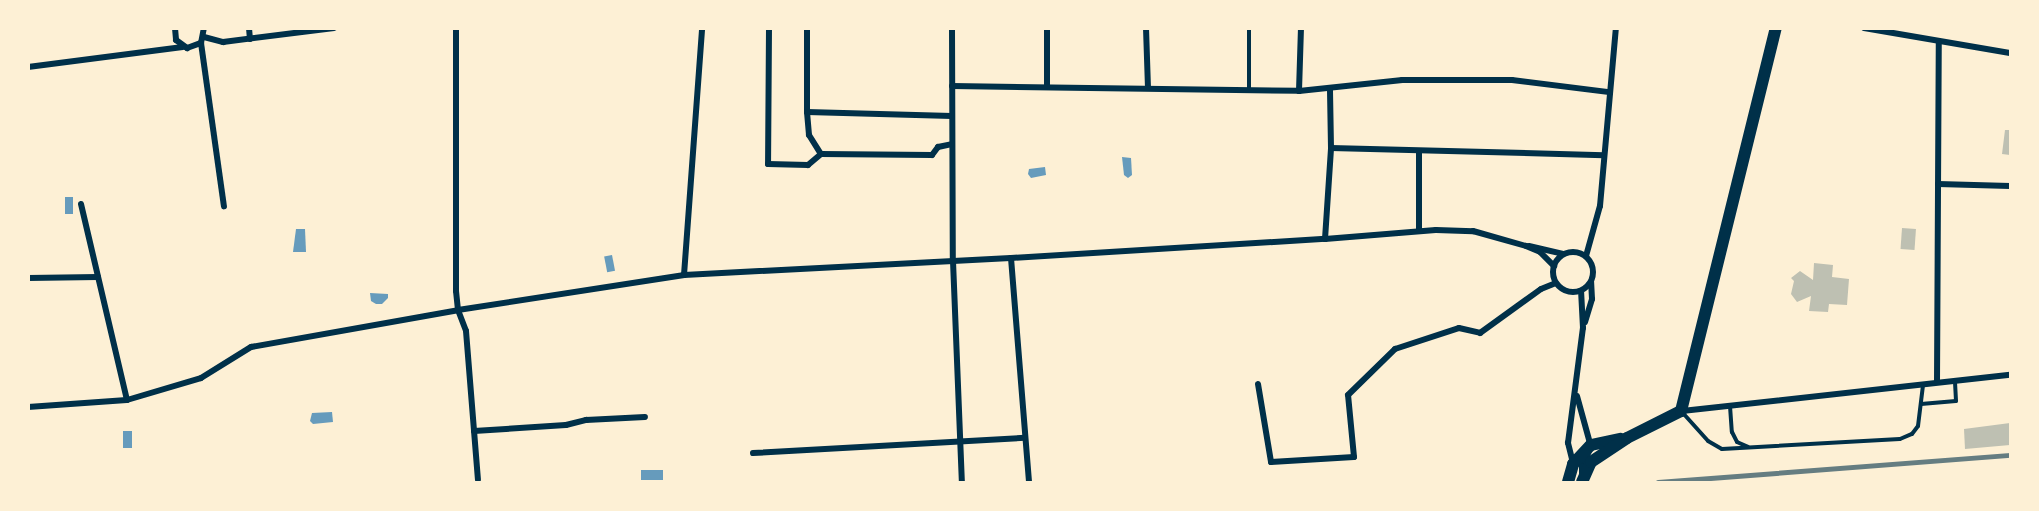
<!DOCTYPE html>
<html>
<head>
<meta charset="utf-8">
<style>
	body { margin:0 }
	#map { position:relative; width:2039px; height:511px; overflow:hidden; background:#fdf0d5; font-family:Manrope,sans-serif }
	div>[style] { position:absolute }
	.water>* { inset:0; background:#669bbc; transform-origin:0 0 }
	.building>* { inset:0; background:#bec0b2; transform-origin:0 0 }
	.service>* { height:4px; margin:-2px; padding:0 2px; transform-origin:2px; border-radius:2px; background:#003049 }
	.minor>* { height:6px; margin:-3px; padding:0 3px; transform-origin:3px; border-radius:3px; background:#003049 }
	.minor>.ring { margin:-3px; padding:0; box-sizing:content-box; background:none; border:6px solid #003049; border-radius:50% }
	.primary>* { height:12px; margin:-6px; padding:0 6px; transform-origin:6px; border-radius:6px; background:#003049 }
	.rail>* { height:4.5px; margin:-2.25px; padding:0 2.25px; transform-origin:2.25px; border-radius:2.25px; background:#657d81 }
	span { translate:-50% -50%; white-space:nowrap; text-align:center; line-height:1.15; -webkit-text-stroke:5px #fdf0d5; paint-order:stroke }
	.frame { position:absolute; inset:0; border:30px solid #fdf0d5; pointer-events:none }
</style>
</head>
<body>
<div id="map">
	<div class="water">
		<div style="clip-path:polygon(1122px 157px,1131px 158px,1132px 175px,1128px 178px,1124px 175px)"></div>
		<div style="clip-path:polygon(1045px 167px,1046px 175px,1031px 178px,1028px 174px,1029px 169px)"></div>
		<div style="left:65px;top:197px;width:8px;height:17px"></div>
		<div style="clip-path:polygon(296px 229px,305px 229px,306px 252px,293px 252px)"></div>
		<div style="left:612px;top:255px;width:16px;height:8px;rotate:79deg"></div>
		<div style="clip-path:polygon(370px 293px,388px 294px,388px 298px,382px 304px,376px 304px,371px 301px)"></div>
		<div style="clip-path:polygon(332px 412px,333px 422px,313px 424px,310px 421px,312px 413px)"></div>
		<div style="left:123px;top:431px;width:9px;height:17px"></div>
		<div style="left:663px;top:470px;width:10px;height:22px;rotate:90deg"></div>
	</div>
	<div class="building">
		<div style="clip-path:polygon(2005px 130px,2010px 130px,2010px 155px,2002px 154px)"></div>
		<div style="left:1902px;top:228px;width:14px;height:21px;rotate:4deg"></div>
		<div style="clip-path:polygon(1814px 263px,1833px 265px,1832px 277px,1849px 279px,1847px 305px,1829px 304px,1828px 312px,1809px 311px,1811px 296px,1797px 302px,1791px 294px,1794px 281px,1791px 278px,1800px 271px,1813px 280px)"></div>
		<div style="clip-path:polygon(2010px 423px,2010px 445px,1965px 449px,1964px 429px)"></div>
	</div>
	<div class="service">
		<div style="left:1249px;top:28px;width:62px;rotate:90deg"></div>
		<div style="left:1921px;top:404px;width:35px;rotate:-5deg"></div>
		<div style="left:1956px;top:401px;width:20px;rotate:-93deg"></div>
		<div style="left:1730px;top:406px;width:26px;rotate:86deg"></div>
		<div style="left:1732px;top:432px;width:11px;rotate:63deg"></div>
		<div style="left:1737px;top:442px;width:12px;rotate:24deg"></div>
		<div style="left:1682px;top:412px;width:39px;rotate:48deg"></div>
		<div style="left:1708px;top:441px;width:16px;rotate:30deg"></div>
		<div style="left:1722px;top:449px;width:178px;rotate:-3.2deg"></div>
		<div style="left:1900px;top:439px;width:13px;rotate:-23deg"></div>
		<div style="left:1912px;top:434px;width:10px;rotate:-53deg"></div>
		<div style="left:1918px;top:426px;width:41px;rotate:-83deg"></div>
	</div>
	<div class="minor">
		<div style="left:175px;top:28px;width:12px;rotate:85deg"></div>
		<div style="left:176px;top:40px;width:14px;rotate:36deg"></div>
		<div style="left:187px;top:48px;width:15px;rotate:-20deg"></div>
		<div style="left:201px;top:43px;width:15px;rotate:-79deg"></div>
		<div style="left:249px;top:28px;width:11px;rotate:85deg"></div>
		<div style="left:456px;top:28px;width:263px;rotate:90deg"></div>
		<div style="left:456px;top:291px;width:19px;rotate:84deg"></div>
		<div style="left:458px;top:310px;width:22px;rotate:69deg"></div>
		<div style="left:466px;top:331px;width:149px;rotate:85.4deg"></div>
		<div style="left:769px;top:28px;width:136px;rotate:90.4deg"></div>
		<div style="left:768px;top:164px;width:40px;rotate:1.4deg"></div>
		<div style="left:808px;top:165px;width:17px;rotate:-40deg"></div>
		<div style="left:821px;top:154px;width:111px;rotate:0.5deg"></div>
		<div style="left:932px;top:155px;width:10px;rotate:-53deg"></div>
		<div style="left:938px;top:147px;width:14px;rotate:-12deg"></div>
		<div style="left:807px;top:28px;width:84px;rotate:90deg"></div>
		<div style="left:807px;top:112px;width:145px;rotate:1.6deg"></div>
		<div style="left:952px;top:28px;width:233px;rotate:89.8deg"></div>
		<div style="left:953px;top:261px;width:221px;rotate:87.7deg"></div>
		<div style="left:1146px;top:28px;width:59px;rotate:88.1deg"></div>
		<div style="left:1864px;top:28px;width:148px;rotate:9.7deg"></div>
		<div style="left:204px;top:37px;width:20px;rotate:15deg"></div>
		<div style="left:223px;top:42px;width:112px;rotate:-7.2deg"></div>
		<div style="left:201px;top:43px;width:165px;rotate:82deg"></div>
		<div style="left:28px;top:67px;width:156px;rotate:-7.4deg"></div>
		<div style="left:952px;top:86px;width:347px;rotate:0.8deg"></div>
		<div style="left:1299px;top:91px;width:104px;rotate:-6.1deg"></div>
		<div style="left:1402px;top:80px;width:110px"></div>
		<div style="left:1512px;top:80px;width:98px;rotate:7.1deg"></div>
		<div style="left:1047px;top:86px;width:58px;rotate:-90deg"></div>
		<div style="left:1299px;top:91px;width:63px;rotate:-88.2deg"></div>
		<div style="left:807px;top:112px;width:23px;rotate:85deg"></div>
		<div style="left:809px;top:135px;width:22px;rotate:58deg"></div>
		<div style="left:1331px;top:148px;width:273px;rotate:1.5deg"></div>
		<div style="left:1938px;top:184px;width:72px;rotate:1.6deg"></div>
		<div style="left:81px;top:204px;width:201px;rotate:76.8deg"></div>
		<div style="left:1419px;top:231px;width:80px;rotate:-90deg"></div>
		<div style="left:1325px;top:239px;width:91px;rotate:-86.2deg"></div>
		<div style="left:1331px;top:148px;width:60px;rotate:-91deg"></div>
		<div style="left:1529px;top:246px;width:35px;rotate:13deg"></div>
		<div class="ring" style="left:1553px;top:252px;width:34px;height:34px"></div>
		<div style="left:1586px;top:256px;width:52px;rotate:-74.4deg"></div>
		<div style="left:1600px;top:206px;width:179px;rotate:-84.9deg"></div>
		<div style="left:1011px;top:258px;width:225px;rotate:85.4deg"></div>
		<div style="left:684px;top:275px;width:248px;rotate:-85.8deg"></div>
		<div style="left:28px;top:278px;width:70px;rotate:-0.8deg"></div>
		<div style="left:1585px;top:322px;width:24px;rotate:-73deg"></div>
		<div style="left:1592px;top:299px;width:17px;rotate:-93deg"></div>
		<div style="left:1937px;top:382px;width:341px;rotate:-89.7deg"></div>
		<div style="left:1258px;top:384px;width:79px;rotate:80.5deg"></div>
		<div style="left:1271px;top:462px;width:83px;rotate:-3.4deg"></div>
		<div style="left:1354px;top:457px;width:62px;rotate:-95.5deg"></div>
		<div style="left:1348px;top:395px;width:66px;rotate:-44.4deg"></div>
		<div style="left:1395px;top:349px;width:67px;rotate:-18.2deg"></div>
		<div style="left:1459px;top:328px;width:22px;rotate:13deg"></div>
		<div style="left:1480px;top:333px;width:75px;rotate:-35.8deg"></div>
		<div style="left:1541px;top:289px;width:16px;rotate:-22deg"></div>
		<div style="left:1577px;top:396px;width:53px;rotate:74.6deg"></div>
		<div style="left:1591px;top:447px;width:21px;rotate:115deg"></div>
		<div style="left:1582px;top:466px;width:8px;rotate:90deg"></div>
		<div style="left:28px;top:407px;width:99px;rotate:-4deg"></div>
		<div style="left:127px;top:400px;width:77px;rotate:-16.6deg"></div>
		<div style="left:201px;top:378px;width:59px;rotate:-31.8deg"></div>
		<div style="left:251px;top:347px;width:210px;rotate:-10.1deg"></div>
		<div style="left:458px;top:310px;width:229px;rotate:-8.8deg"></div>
		<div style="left:684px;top:275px;width:327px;rotate:-3deg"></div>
		<div style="left:1011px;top:258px;width:315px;rotate:-3.5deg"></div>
		<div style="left:1325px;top:239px;width:111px;rotate:-4.6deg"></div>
		<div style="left:1436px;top:230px;width:37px;rotate:2deg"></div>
		<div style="left:1473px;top:231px;width:55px;rotate:15.8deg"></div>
		<div style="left:1526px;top:246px;width:15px;rotate:23deg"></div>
		<div style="left:1540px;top:252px;width:20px;rotate:45deg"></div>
		<div style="left:1682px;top:411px;width:330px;rotate:-6.3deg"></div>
		<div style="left:474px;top:431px;width:92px;rotate:-3.7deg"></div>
		<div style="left:566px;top:425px;width:21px;rotate:-14deg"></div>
		<div style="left:586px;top:420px;width:59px;rotate:-2.9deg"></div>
		<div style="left:753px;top:453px;width:272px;rotate:-3.2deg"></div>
		<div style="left:1573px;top:463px;width:21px;rotate:-104deg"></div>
		<div style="left:1568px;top:443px;width:116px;rotate:-82.6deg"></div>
		<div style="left:1583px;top:328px;width:37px;rotate:-93deg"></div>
	</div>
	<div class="primary">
		<div style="left:1568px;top:482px;width:19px;rotate:-74deg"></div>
		<div style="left:1573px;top:464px;width:26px;rotate:-47deg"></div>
		<div style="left:1591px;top:445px;width:30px;rotate:-12deg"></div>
		<div style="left:1582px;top:482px;width:22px;rotate:-66deg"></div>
		<div style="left:1591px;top:462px;width:43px;rotate:-33.7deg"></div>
		<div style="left:1627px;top:438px;width:60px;rotate:-26.6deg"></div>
		<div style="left:1681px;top:411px;width:395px;rotate:-76.1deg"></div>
	</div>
	<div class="rail">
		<div style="left:1658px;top:482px;width:353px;rotate:-4.4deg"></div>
	</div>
	<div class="frame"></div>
</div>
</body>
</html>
